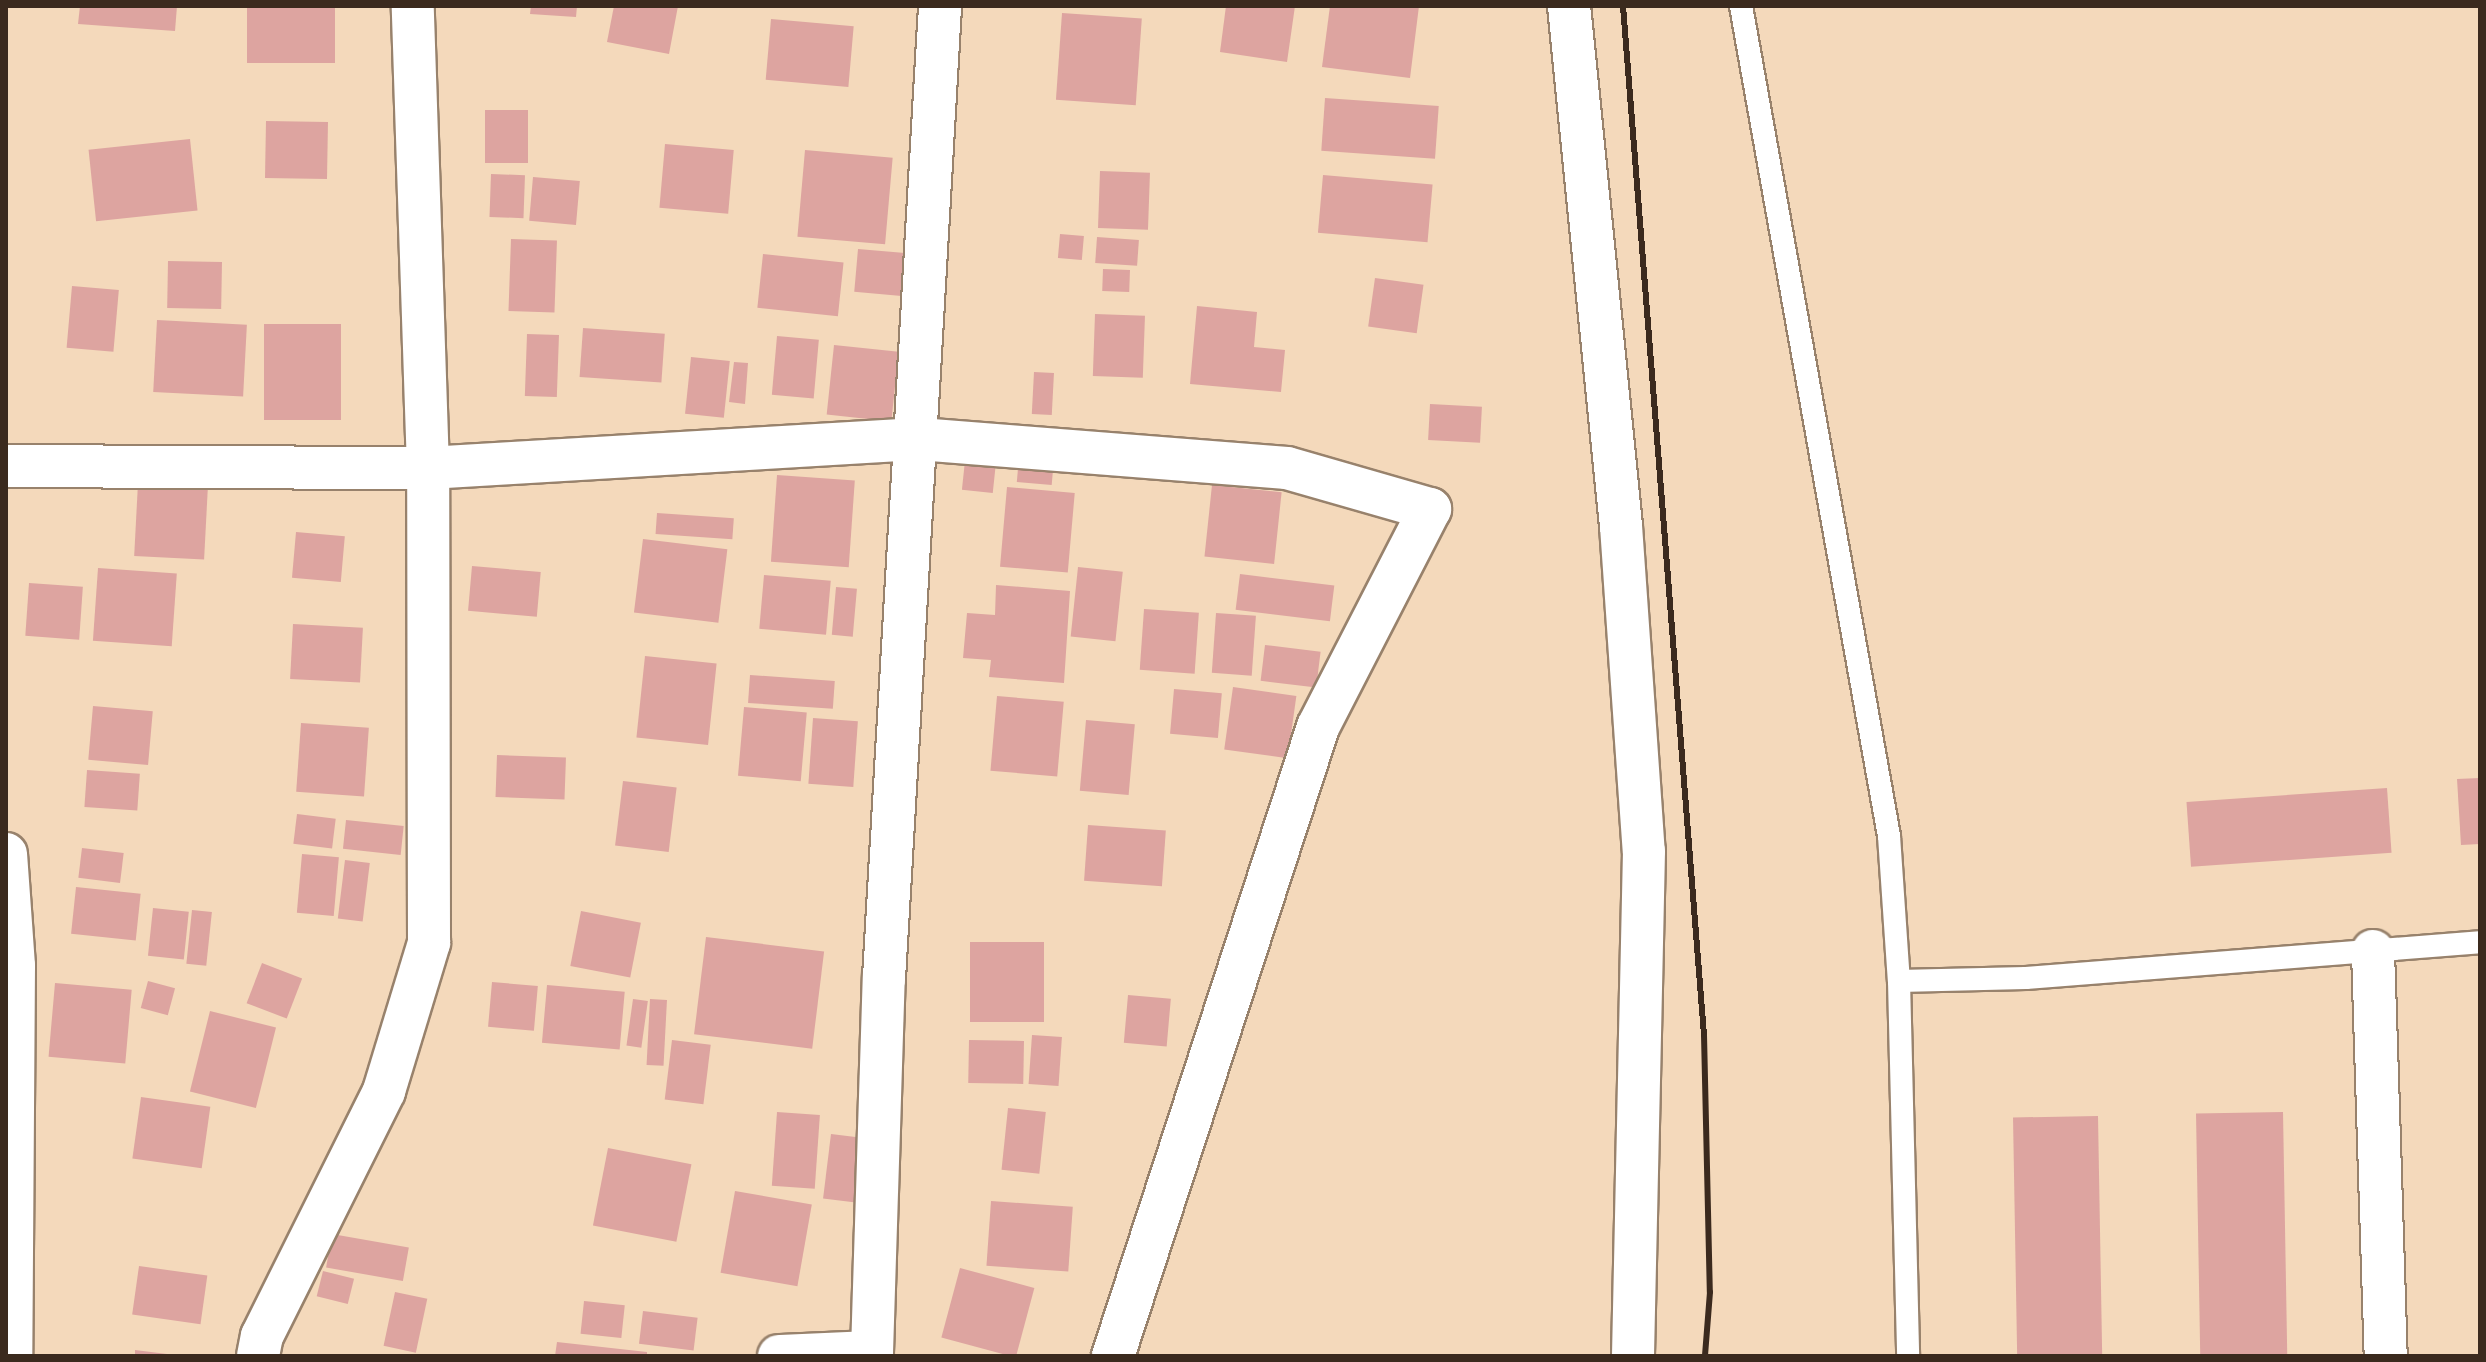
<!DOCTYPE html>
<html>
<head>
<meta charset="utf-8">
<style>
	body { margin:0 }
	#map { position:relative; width:2486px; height:1362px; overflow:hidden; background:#f4d9bb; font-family:Vollkorn,serif }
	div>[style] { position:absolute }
	.building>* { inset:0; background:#dda4a0; transform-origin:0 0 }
	.roads { filter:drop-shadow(2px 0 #98826c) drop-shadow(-2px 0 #98826c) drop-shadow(0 2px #98826c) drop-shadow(0 -2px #98826c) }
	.service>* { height:22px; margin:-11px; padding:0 11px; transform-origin:11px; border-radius:11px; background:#fff }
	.minor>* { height:42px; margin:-21px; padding:0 21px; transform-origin:21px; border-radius:21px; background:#fff }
	.rail>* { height:6px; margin:-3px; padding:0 3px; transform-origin:3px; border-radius:3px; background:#3b2a1e }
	span { translate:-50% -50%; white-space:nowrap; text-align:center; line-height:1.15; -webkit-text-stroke:8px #fff; paint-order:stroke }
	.frame { position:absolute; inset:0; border:8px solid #3b2a1e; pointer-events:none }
</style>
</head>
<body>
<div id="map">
	<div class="building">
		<div style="clip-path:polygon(80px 6px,177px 6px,175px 31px,78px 24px)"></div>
		<div style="left:247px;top:6px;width:88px;height:57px"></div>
		<div style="clip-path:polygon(531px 6px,577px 6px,576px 17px,530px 14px)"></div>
		<div style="clip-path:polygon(614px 6px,678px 6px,669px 54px,607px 42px)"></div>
		<div style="clip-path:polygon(1226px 6px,1295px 6px,1287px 62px,1220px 52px)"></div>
		<div style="clip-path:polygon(1330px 6px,1419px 6px,1410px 78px,1322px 67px)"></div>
		<div style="left:1062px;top:13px;width:80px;height:87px;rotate:4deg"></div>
		<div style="left:771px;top:19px;width:83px;height:61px;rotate:5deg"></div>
		<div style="left:1325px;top:98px;width:114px;height:53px;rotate:4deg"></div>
		<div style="left:485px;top:110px;width:43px;height:53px"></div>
		<div style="left:266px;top:121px;width:62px;height:57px;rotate:1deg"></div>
		<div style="left:190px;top:139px;width:72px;height:102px;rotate:84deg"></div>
		<div style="left:665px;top:144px;width:69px;height:64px;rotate:5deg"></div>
		<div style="left:805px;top:150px;width:88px;height:87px;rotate:5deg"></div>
		<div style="left:1100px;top:171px;width:50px;height:57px;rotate:2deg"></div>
		<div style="left:491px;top:174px;width:34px;height:43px;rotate:2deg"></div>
		<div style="left:1323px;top:175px;width:110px;height:58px;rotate:5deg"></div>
		<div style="left:533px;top:177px;width:47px;height:44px;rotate:5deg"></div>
		<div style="left:1060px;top:234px;width:24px;height:24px;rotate:5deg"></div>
		<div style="left:1097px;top:237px;width:42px;height:26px;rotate:4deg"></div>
		<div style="left:511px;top:239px;width:46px;height:72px;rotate:2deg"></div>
		<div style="left:858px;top:249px;width:53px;height:43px;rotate:5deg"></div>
		<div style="left:763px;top:254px;width:81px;height:54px;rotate:6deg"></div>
		<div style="left:168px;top:261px;width:54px;height:47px;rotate:1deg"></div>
		<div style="left:1103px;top:269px;width:27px;height:22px;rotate:2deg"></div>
		<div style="left:1375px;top:278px;width:49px;height:49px;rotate:8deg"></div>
		<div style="left:72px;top:286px;width:47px;height:62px;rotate:5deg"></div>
		<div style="clip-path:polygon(1197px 306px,1257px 312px,1254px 347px,1285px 350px,1281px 392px,1190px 384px)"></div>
		<div style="left:1095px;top:314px;width:50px;height:62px;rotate:2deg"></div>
		<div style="left:157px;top:320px;width:90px;height:72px;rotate:3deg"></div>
		<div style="left:264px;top:324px;width:77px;height:96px"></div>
		<div style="left:583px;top:328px;width:82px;height:49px;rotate:4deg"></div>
		<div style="left:527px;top:334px;width:32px;height:62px;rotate:2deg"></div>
		<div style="left:777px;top:336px;width:42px;height:59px;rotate:5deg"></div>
		<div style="left:834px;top:345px;width:65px;height:70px;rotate:6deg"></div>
		<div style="left:691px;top:357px;width:39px;height:57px;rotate:6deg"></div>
		<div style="clip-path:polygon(734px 362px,748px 363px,745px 404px,729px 402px)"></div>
		<div style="left:1034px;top:372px;width:20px;height:42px;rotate:3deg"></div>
		<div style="left:1430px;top:404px;width:52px;height:36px;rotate:3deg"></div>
		<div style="left:966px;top:451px;width:31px;height:39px;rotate:6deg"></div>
		<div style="left:1019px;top:457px;width:35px;height:25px;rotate:5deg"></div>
		<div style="left:777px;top:475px;width:78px;height:87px;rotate:4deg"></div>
		<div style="left:138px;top:483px;width:70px;height:73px;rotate:3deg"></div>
		<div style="left:1212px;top:485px;width:70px;height:72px;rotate:6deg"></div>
		<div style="left:1007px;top:487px;width:68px;height:80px;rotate:5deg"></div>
		<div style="left:657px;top:513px;width:77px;height:21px;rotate:4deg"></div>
		<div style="left:296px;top:532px;width:49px;height:46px;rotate:5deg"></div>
		<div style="left:643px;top:539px;width:85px;height:74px;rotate:7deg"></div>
		<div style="left:472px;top:566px;width:69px;height:45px;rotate:5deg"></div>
		<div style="left:1078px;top:567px;width:45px;height:70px;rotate:6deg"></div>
		<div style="left:98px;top:568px;width:79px;height:73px;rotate:4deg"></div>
		<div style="left:1240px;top:574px;width:95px;height:36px;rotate:7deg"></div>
		<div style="left:764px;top:575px;width:67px;height:54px;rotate:5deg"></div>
		<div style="left:29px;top:583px;width:54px;height:53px;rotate:4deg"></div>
		<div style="clip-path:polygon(996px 585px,1070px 591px,1064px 683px,989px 677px,991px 660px,963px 658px,967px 613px,995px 615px)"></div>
		<div style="left:836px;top:587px;width:21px;height:48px;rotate:5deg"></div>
		<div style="left:1144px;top:609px;width:55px;height:61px;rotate:4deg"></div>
		<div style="left:1216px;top:613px;width:40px;height:60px;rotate:4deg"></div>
		<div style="left:293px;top:624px;width:70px;height:55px;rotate:3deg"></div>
		<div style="left:1265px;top:645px;width:56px;height:36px;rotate:7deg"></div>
		<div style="left:645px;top:656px;width:72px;height:82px;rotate:6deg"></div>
		<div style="left:750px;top:675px;width:85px;height:28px;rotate:4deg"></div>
		<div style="left:1233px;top:687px;width:64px;height:63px;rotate:8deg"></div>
		<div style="left:1174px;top:689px;width:48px;height:45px;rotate:5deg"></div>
		<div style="left:997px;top:696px;width:67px;height:75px;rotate:5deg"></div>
		<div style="left:93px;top:706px;width:60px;height:54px;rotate:5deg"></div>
		<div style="left:744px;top:707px;width:63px;height:69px;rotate:5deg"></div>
		<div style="left:813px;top:718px;width:45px;height:66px;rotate:4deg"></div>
		<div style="left:1086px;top:720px;width:49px;height:71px;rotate:5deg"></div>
		<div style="left:301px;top:723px;width:68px;height:69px;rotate:4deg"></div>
		<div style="left:497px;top:755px;width:69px;height:42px;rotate:2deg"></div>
		<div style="left:87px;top:770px;width:53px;height:37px;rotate:4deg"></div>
		<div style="clip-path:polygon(2480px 778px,2480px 844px,2461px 845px,2457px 779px)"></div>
		<div style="left:623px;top:781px;width:54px;height:65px;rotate:7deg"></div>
		<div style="left:2387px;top:788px;width:65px;height:201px;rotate:86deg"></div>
		<div style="left:297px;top:814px;width:39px;height:30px;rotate:7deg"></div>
		<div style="left:346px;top:820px;width:58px;height:29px;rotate:6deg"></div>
		<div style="left:1088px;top:825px;width:78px;height:56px;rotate:4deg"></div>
		<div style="left:82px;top:848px;width:42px;height:30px;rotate:7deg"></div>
		<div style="left:302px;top:854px;width:37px;height:59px;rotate:5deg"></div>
		<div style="left:345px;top:860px;width:25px;height:59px;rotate:7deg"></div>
		<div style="left:76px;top:887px;width:65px;height:47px;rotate:6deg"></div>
		<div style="left:153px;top:908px;width:36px;height:48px;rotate:6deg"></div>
		<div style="left:192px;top:910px;width:20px;height:54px;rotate:6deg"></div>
		<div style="left:581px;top:911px;width:61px;height:56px;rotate:11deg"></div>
		<div style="left:706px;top:937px;width:119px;height:98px;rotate:7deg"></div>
		<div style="left:970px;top:942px;width:74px;height:80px"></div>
		<div style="left:262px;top:963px;width:43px;height:43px;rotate:21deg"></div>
		<div style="left:148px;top:981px;width:28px;height:28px;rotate:15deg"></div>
		<div style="left:492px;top:982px;width:46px;height:45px;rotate:5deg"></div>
		<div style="left:55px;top:983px;width:77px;height:74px;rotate:5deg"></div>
		<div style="left:547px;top:985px;width:78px;height:58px;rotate:5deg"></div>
		<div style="left:1128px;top:995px;width:43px;height:48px;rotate:5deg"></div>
		<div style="left:633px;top:999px;width:15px;height:47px;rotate:8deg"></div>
		<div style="left:650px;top:999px;width:17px;height:66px;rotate:3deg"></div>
		<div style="left:210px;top:1011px;width:68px;height:83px;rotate:14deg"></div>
		<div style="left:1032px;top:1035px;width:30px;height:49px;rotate:4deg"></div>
		<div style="left:672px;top:1040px;width:39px;height:60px;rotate:7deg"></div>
		<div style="left:969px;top:1040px;width:55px;height:43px;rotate:1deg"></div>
		<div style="left:141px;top:1097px;width:70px;height:62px;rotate:8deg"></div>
		<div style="left:1008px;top:1108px;width:38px;height:62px;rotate:6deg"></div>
		<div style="left:777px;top:1112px;width:43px;height:74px;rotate:4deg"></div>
		<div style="left:2283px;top:1112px;width:244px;height:87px;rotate:89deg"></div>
		<div style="left:2098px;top:1116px;width:240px;height:85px;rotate:89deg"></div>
		<div style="left:831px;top:1134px;width:39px;height:65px;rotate:7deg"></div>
		<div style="left:608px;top:1148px;width:85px;height:79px;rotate:11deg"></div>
		<div style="left:735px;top:1191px;width:78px;height:83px;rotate:10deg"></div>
		<div style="left:991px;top:1201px;width:82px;height:65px;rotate:4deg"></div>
		<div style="left:332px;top:1234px;width:78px;height:34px;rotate:10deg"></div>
		<div style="left:139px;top:1266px;width:69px;height:49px;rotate:8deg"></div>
		<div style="left:960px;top:1268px;width:77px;height:72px;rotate:15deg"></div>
		<div style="left:323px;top:1271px;width:32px;height:26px;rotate:14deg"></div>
		<div style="left:395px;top:1292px;width:33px;height:55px;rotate:12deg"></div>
		<div style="left:584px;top:1301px;width:41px;height:33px;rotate:6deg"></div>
		<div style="left:643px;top:1311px;width:55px;height:33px;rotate:7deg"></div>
		<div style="clip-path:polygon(557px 1342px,647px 1352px,647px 1356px,555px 1356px)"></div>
		<div style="clip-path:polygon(135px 1350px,167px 1354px,167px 1356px,135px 1356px)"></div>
	</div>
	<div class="roads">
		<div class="service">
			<div style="left:1741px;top:6px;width:843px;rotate:79.89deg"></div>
			<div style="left:1889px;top:836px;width:145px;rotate:86.1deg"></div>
			<div style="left:1899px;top:981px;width:375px;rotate:88.6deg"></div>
			<div style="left:1899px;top:981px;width:127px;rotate:-1.4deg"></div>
			<div style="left:2026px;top:978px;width:455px;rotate:-4.5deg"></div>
		</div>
		<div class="minor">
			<div style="left:1569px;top:6px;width:523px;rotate:84.29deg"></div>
			<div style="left:1621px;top:526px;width:326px;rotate:86deg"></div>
			<div style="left:1644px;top:851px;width:505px;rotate:91.25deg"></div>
			<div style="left:6px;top:466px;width:422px;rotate:0.3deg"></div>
			<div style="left:428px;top:468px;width:492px;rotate:-3.4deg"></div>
			<div style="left:919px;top:439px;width:369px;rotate:4.5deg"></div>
			<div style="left:1287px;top:468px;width:149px;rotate:16deg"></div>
			<div style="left:1430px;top:509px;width:245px;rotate:117.2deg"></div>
			<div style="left:1318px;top:727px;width:662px;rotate:108.05deg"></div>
			<div style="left:6px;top:854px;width:112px;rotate:85.9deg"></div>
			<div style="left:14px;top:966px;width:390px;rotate:90.4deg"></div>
			<div style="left:2373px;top:951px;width:405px;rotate:88.2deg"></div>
			<div style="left:258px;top:1356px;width:20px;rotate:-79deg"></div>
			<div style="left:262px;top:1336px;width:274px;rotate:-63.5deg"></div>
			<div style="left:384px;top:1091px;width:155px;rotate:-73.1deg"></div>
			<div style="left:429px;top:943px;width:475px;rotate:-90.1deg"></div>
			<div style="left:428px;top:468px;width:462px;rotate:-91.9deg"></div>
			<div style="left:779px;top:1356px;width:93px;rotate:-2.5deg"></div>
			<div style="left:872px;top:1352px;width:374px;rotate:-88.2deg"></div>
			<div style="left:884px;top:978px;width:974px;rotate:-86.7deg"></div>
		</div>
	</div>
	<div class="rail">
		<div style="left:1623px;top:6px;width:1032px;rotate:85.5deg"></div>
		<div style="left:1704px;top:1035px;width:257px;rotate:88.7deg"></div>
		<div style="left:1710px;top:1292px;width:64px;rotate:94.5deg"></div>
	</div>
	<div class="frame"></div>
</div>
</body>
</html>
